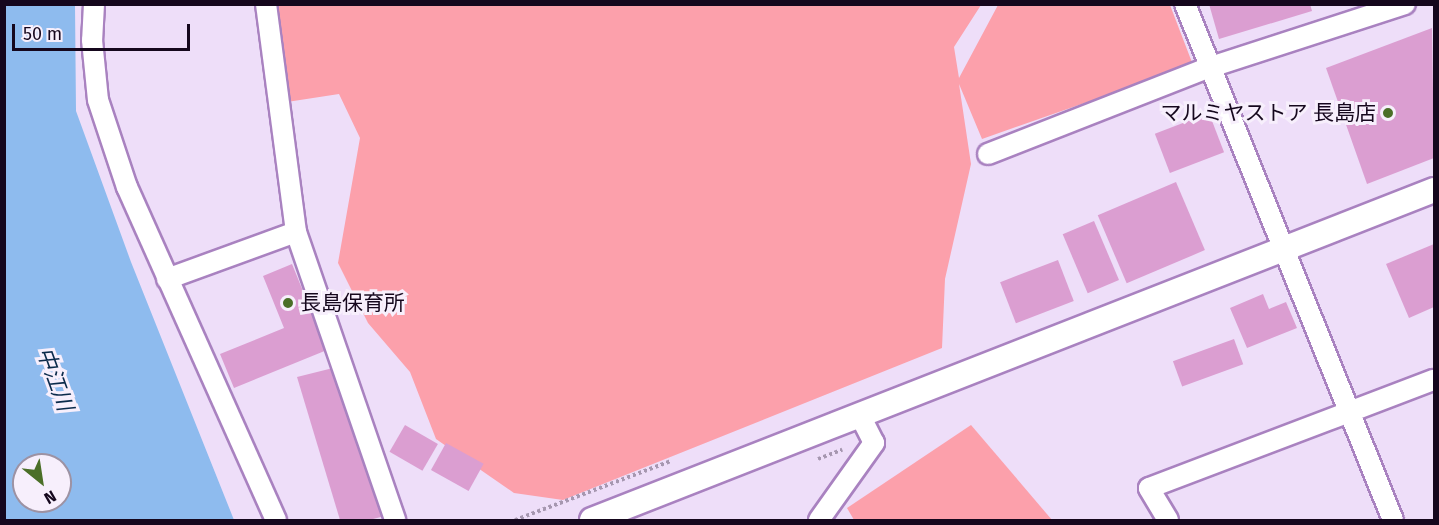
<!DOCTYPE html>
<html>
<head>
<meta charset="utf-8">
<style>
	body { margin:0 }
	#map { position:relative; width:1439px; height:525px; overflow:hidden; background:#eedef9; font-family:"Fira Sans","Noto Sans JP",sans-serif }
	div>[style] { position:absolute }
	.green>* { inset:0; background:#fca0ab }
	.water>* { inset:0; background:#8ebbee }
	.building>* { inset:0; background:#db9ed1; transform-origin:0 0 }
	.path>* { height:4px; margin-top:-2px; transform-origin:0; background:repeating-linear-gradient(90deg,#a697b0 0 3px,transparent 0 6px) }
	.roads { filter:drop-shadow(2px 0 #a982c0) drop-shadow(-2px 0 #a982c0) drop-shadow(0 2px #a982c0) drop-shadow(0 -2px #a982c0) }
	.minor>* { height:20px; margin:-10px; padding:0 10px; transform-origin:10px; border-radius:10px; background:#fff }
	.tertiary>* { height:24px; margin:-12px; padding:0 12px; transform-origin:12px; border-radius:12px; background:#fff }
	.dots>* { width:16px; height:16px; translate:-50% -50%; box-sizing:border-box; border:3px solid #f7effc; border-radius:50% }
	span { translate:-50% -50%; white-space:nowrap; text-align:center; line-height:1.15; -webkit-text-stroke:6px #f7effc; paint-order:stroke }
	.poi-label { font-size:21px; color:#15071d }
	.right { translate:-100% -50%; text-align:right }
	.left { translate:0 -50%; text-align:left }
	.water-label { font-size:22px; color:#0a2a4b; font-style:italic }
	.frame { position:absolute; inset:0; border:6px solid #15071d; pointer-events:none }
	.north { position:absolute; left:12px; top:453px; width:60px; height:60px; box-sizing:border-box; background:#f7effc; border:2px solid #9d92a3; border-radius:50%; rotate:150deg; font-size:16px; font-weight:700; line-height:24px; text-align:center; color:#15071d }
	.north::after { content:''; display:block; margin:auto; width:21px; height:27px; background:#4b6f28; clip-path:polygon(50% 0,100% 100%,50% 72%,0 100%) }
	.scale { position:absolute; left:12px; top:24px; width:178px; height:27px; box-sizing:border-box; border:3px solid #15071d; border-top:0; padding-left:8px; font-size:18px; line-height:21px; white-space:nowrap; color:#15071d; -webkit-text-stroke:4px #f7effc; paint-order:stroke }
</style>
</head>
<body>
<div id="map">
	<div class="green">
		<div style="clip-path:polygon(274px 5px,981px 5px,954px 47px,959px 78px,998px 5px,1170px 5px,1193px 65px,982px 139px,959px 84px,971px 164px,945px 279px,942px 348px,563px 500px,514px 493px,436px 439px,410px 372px,368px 323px,338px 263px,360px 138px,339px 94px,287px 102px)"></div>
		<div style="clip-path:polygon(971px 425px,1052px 520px,854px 520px,847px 508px)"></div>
	</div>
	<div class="water">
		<div style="clip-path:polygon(evenodd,4px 5px,75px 5px,76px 111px,131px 262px,234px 520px,5px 520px,4px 5px,24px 465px,60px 465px,60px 501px,24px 501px,24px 465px)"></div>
	</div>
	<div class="building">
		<div style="clip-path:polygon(1209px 4px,1310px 4px,1312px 11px,1219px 39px)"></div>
		<div style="clip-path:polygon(1432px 28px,1434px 158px,1367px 184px,1326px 68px)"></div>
		<div style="left:1209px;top:113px;width:42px;height:58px;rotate:69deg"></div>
		<div style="left:1176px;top:182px;width:74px;height:85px;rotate:67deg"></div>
		<div style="left:1094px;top:221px;width:64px;height:34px;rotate:67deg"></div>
		<div style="clip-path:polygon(1434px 244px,1434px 307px,1409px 318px,1386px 264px)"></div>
		<div style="left:1058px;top:260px;width:44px;height:62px;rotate:69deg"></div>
		<div style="clip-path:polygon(292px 264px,327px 350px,234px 388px,220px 354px,284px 328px,263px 276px)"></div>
		<div style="clip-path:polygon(1263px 294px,1269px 309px,1286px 302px,1297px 328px,1247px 348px,1230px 308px)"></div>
		<div style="left:1234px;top:339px;width:27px;height:65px;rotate:70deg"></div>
		<div style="clip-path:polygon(337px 367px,385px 516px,369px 520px,340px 520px,297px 377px)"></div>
		<div style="left:405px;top:425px;width:38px;height:31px;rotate:30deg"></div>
		<div style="left:446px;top:443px;width:43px;height:31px;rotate:29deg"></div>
	</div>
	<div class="path">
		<div style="left:818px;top:459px;width:26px;rotate:-21deg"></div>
		<div style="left:515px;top:520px;width:167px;rotate:-20.7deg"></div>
	</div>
	<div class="roads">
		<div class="minor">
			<div style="left:94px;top:4px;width:36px;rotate:93deg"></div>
			<div style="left:92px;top:40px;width:60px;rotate:84.3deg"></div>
			<div style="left:98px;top:100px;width:92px;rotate:71.6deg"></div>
			<div style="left:127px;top:187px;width:365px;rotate:65.9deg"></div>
			<div style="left:266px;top:4px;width:230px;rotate:82.5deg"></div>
			<div style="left:296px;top:232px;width:305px;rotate:71deg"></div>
			<div style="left:1185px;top:4px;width:556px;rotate:68.05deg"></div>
			<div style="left:988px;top:154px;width:236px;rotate:-21.4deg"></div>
			<div style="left:1208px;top:68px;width:207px;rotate:-18deg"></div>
			<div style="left:167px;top:279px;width:137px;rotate:-20deg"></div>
			<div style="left:819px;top:520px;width:95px;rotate:-54.5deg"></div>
			<div style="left:874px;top:443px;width:29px;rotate:-117deg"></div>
			<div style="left:1168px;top:520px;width:37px;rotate:-121deg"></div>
			<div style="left:1149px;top:488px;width:305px;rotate:-20.8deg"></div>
		</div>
		<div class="tertiary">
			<div style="left:592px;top:520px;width:904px;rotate:-21.4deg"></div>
		</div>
	</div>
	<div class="dots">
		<div style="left:1388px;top:113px;background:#4b6f28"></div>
		<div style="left:288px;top:303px;background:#4b6f28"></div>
	</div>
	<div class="poi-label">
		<span class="right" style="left:1376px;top:113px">マルミヤストア 長島店</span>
		<span class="left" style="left:300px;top:303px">長島保育所</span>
	</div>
	<div class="water-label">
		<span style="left:55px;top:379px;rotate:70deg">中江川</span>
	</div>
	<div class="frame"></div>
	<div class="north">N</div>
	<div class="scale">50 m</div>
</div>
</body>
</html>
